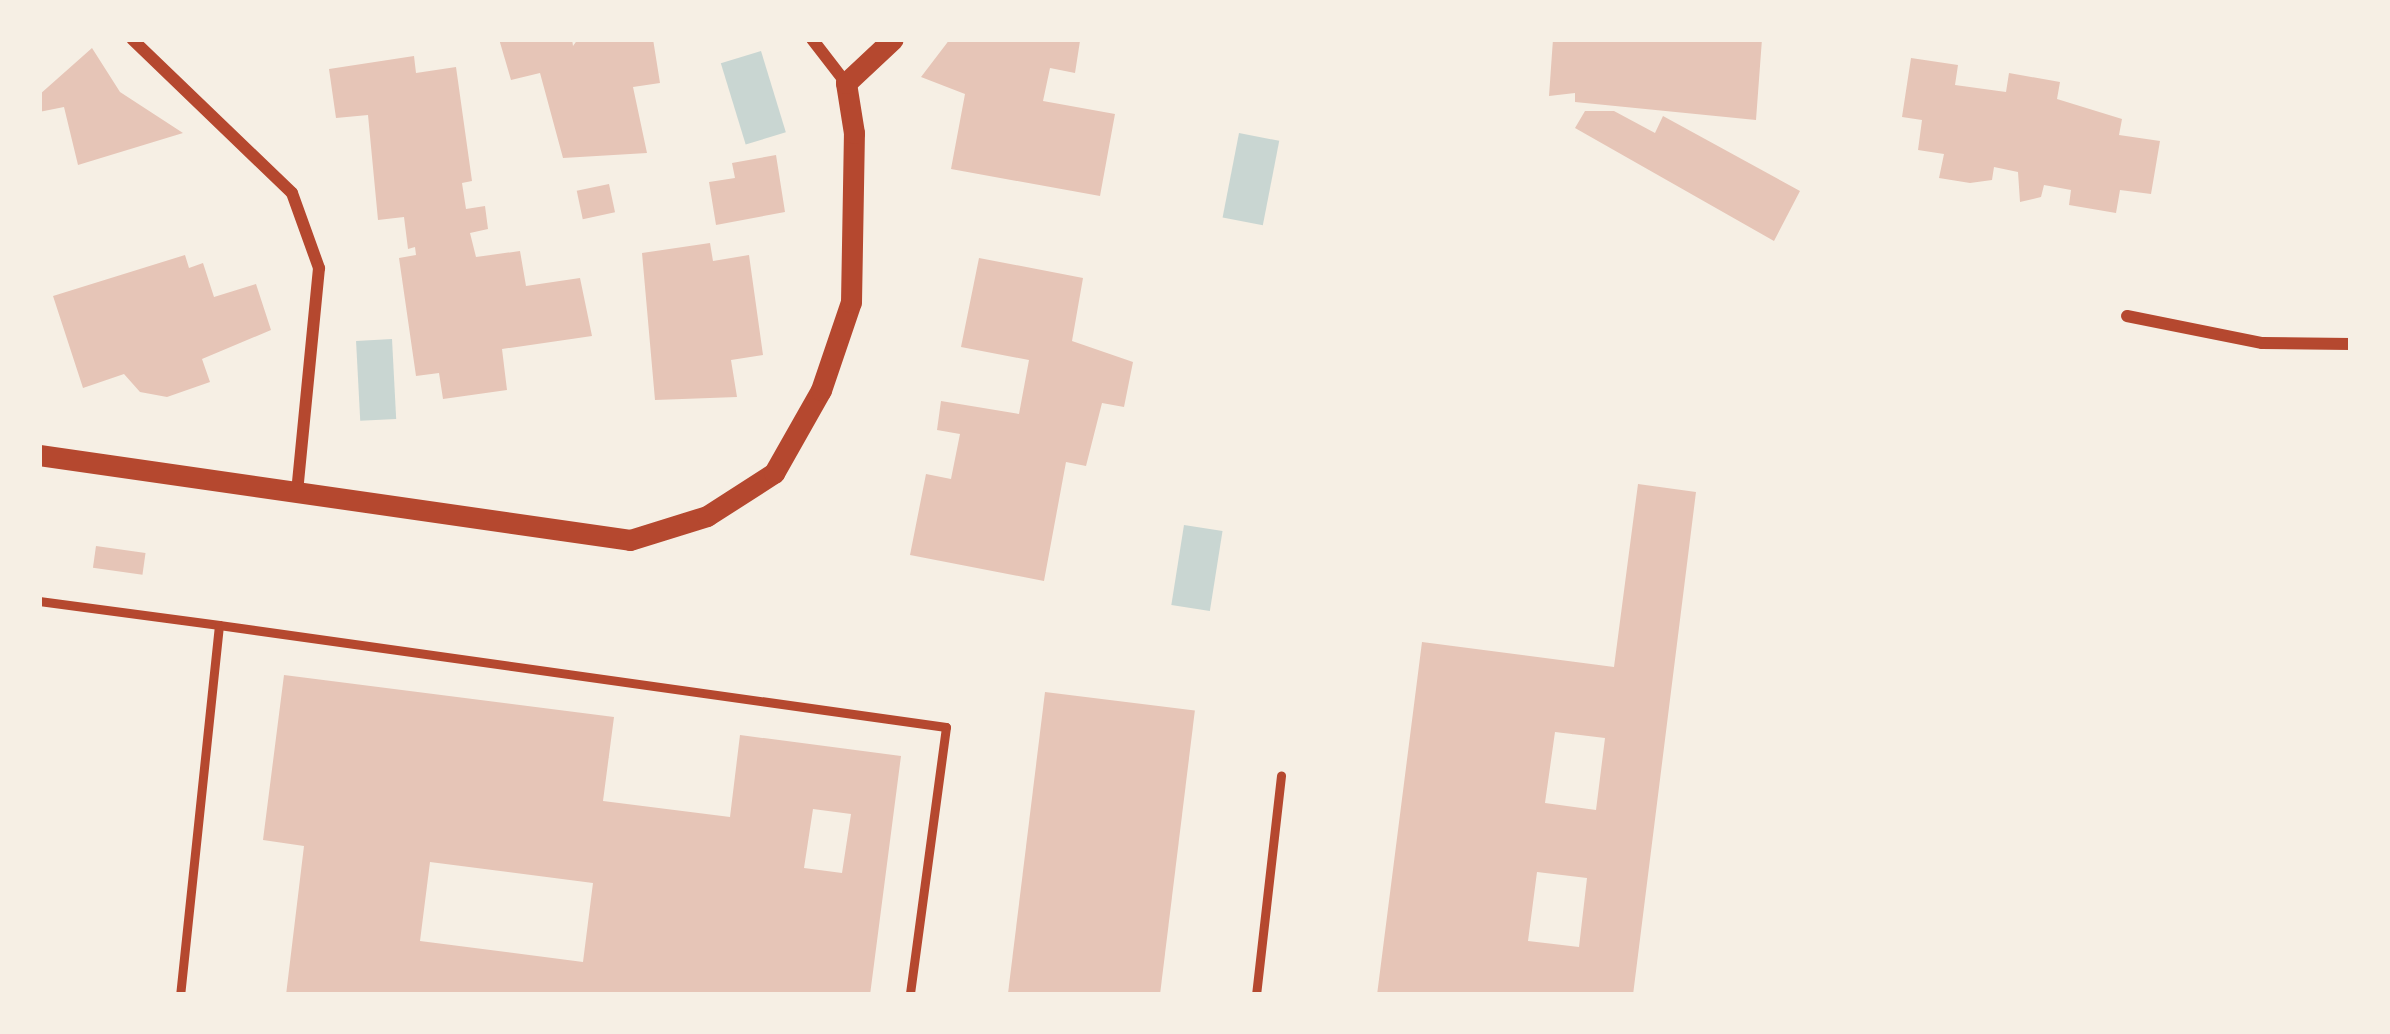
<!DOCTYPE html>
<html>
<head>
<meta charset="utf-8">
<style>
	body { margin:0 }
	#map { position:relative; width:2390px; height:1034px; overflow:hidden; background:#f6efe4; font-family:"Alegreya Sans",sans-serif }
	div>[style] { position:absolute }
	.water>* { inset:0; background:#c9d6d2; transform-origin:0 0 }
	.building>* { inset:0; background:#e6c5b7; transform-origin:0 0 }
	.service>* { height:9px; margin:-4.5px; padding:0 4.5px; transform-origin:4.5px; border-radius:4.5px; background:#b5482f }
	.minor>* { height:12px; margin:-6px; padding:0 6px; transform-origin:6px; border-radius:6px; background:#b5482f }
	.tertiary>* { height:21px; margin:-10.5px; padding:0 10.5px; transform-origin:10.5px; border-radius:10.5px; background:#b5482f }
	span { translate:-50% -50%; white-space:nowrap; text-align:center; line-height:1.15; -webkit-text-stroke:9px #f6efe4; paint-order:stroke }
	.frame { position:absolute; inset:0; border:42px solid #f6efe4; pointer-events:none }
</style>
</head>
<body>
<div id="map">
	<div class="water">
		<div style="left:761px;top:51px;width:85px;height:42px;rotate:73deg"></div>
		<div style="left:1239px;top:133px;width:41px;height:86px;rotate:11deg"></div>
		<div style="left:392px;top:339px;width:80px;height:36px;rotate:87deg"></div>
		<div style="left:1184px;top:525px;width:39px;height:81px;rotate:9deg"></div>
	</div>
	<div class="building">
		<div style="clip-path:polygon(499px 39px,572px 39px,573px 46px,578px 39px,653px 39px,660px 83px,633px 87px,647px 153px,563px 158px,540px 73px,511px 80px)"></div>
		<div style="clip-path:polygon(950px 39px,1080px 41px,1075px 73px,1050px 68px,1043px 101px,1115px 114px,1100px 196px,951px 169px,965px 94px,921px 77px)"></div>
		<div style="clip-path:polygon(1553px 39px,1762px 39px,1756px 120px,1575px 102px,1575px 93px,1549px 96px)"></div>
		<div style="clip-path:polygon(92px 48px,120px 92px,183px 133px,78px 165px,64px 107px,39px 112px,39px 95px)"></div>
		<div style="clip-path:polygon(414px 56px,416px 73px,456px 67px,472px 181px,462px 183px,466px 209px,485px 206px,488px 229px,470px 233px,476px 257px,520px 251px,526px 286px,580px 278px,592px 336px,502px 349px,507px 390px,443px 399px,439px 373px,416px 376px,399px 258px,416px 255px,415px 247px,408px 249px,404px 217px,378px 220px,368px 115px,336px 118px,329px 69px)"></div>
		<div style="clip-path:polygon(1911px 58px,1958px 65px,1955px 85px,2006px 92px,2009px 73px,2060px 82px,2057px 99px,2122px 119px,2119px 135px,2160px 141px,2151px 194px,2120px 190px,2116px 213px,2069px 205px,2071px 190px,2044px 185px,2041px 197px,2020px 202px,2018px 172px,1994px 167px,1992px 180px,1970px 183px,1939px 178px,1944px 154px,1918px 150px,1922px 120px,1902px 117px)"></div>
		<div style="clip-path:polygon(1585px 111px,1614px 111px,1655px 133px,1663px 116px,1800px 191px,1774px 241px,1575px 128px)"></div>
		<div style="clip-path:polygon(776px 155px,785px 212px,716px 225px,709px 182px,735px 178px,732px 163px)"></div>
		<div style="left:609px;top:184px;width:29px;height:33px;rotate:78deg"></div>
		<div style="clip-path:polygon(710px 243px,713px 261px,749px 255px,763px 355px,731px 360px,737px 397px,655px 400px,642px 253px)"></div>
		<div style="clip-path:polygon(185px 255px,189px 268px,203px 263px,214px 297px,256px 284px,271px 330px,202px 359px,210px 382px,167px 397px,140px 392px,124px 374px,83px 388px,53px 296px)"></div>
		<div style="clip-path:polygon(979px 258px,1083px 278px,1072px 341px,1133px 362px,1124px 407px,1102px 403px,1086px 466px,1066px 462px,1044px 581px,910px 555px,926px 474px,951px 479px,960px 434px,937px 430px,941px 401px,1019px 414px,1029px 360px,961px 347px)"></div>
		<div style="clip-path:polygon(evenodd,1638px 484px,1696px 492px,1633px 995px,1377px 995px,1422px 642px,1614px 667px,1638px 484px,1555px 732px,1605px 738px,1596px 810px,1545px 803px,1555px 732px,1638px 484px,1537px 872px,1587px 878px,1579px 947px,1528px 941px,1537px 872px)"></div>
		<div style="left:96px;top:546px;width:50px;height:22px;rotate:8deg"></div>
		<div style="clip-path:polygon(evenodd,284px 675px,614px 717px,603px 801px,730px 817px,740px 735px,901px 756px,870px 995px,286px 995px,304px 846px,263px 840px,284px 675px,813px 809px,851px 814px,842px 873px,804px 868px,813px 809px,284px 675px,430px 862px,593px 883px,583px 962px,420px 941px,430px 862px)"></div>
		<div style="left:1045px;top:692px;width:151px;height:305px;rotate:7deg"></div>
	</div>
	<div class="service">
		<div style="left:39px;top:601px;width:182px;rotate:7.6deg"></div>
		<div style="left:219px;top:625px;width:372px;rotate:96deg"></div>
		<div style="left:219px;top:625px;width:734px;rotate:7.99deg"></div>
		<div style="left:946px;top:727px;width:270px;rotate:97.7deg"></div>
		<div style="left:1256px;top:995px;width:221px;rotate:-83.5deg"></div>
	</div>
	<div class="minor">
		<div style="left:132px;top:39px;width:222px;rotate:43.9deg"></div>
		<div style="left:292px;top:193px;width:80px;rotate:70.2deg"></div>
		<div style="left:319px;top:268px;width:224px;rotate:95.6deg"></div>
		<div style="left:812px;top:39px;width:56px;rotate:52.3deg"></div>
		<div style="left:2127px;top:316px;width:138px;rotate:11.3deg"></div>
		<div style="left:2262px;top:343px;width:89px;rotate:0.6deg"></div>
	</div>
	<div class="tertiary">
		<div style="left:39px;top:455px;width:597px;rotate:8.18deg"></div>
		<div style="left:630px;top:540px;width:81px;rotate:-17.3deg"></div>
		<div style="left:707px;top:516px;width:80px;rotate:-32.7deg"></div>
		<div style="left:774px;top:473px;width:95px;rotate:-60.5deg"></div>
		<div style="left:821px;top:390px;width:93px;rotate:-71.2deg"></div>
		<div style="left:851px;top:302px;width:169px;rotate:-89deg"></div>
		<div style="left:854px;top:133px;width:51px;rotate:-99.1deg"></div>
		<div style="left:846px;top:83px;width:64px;rotate:-43.1deg"></div>
	</div>
	<div class="frame"></div>
</div>
</body>
</html>
